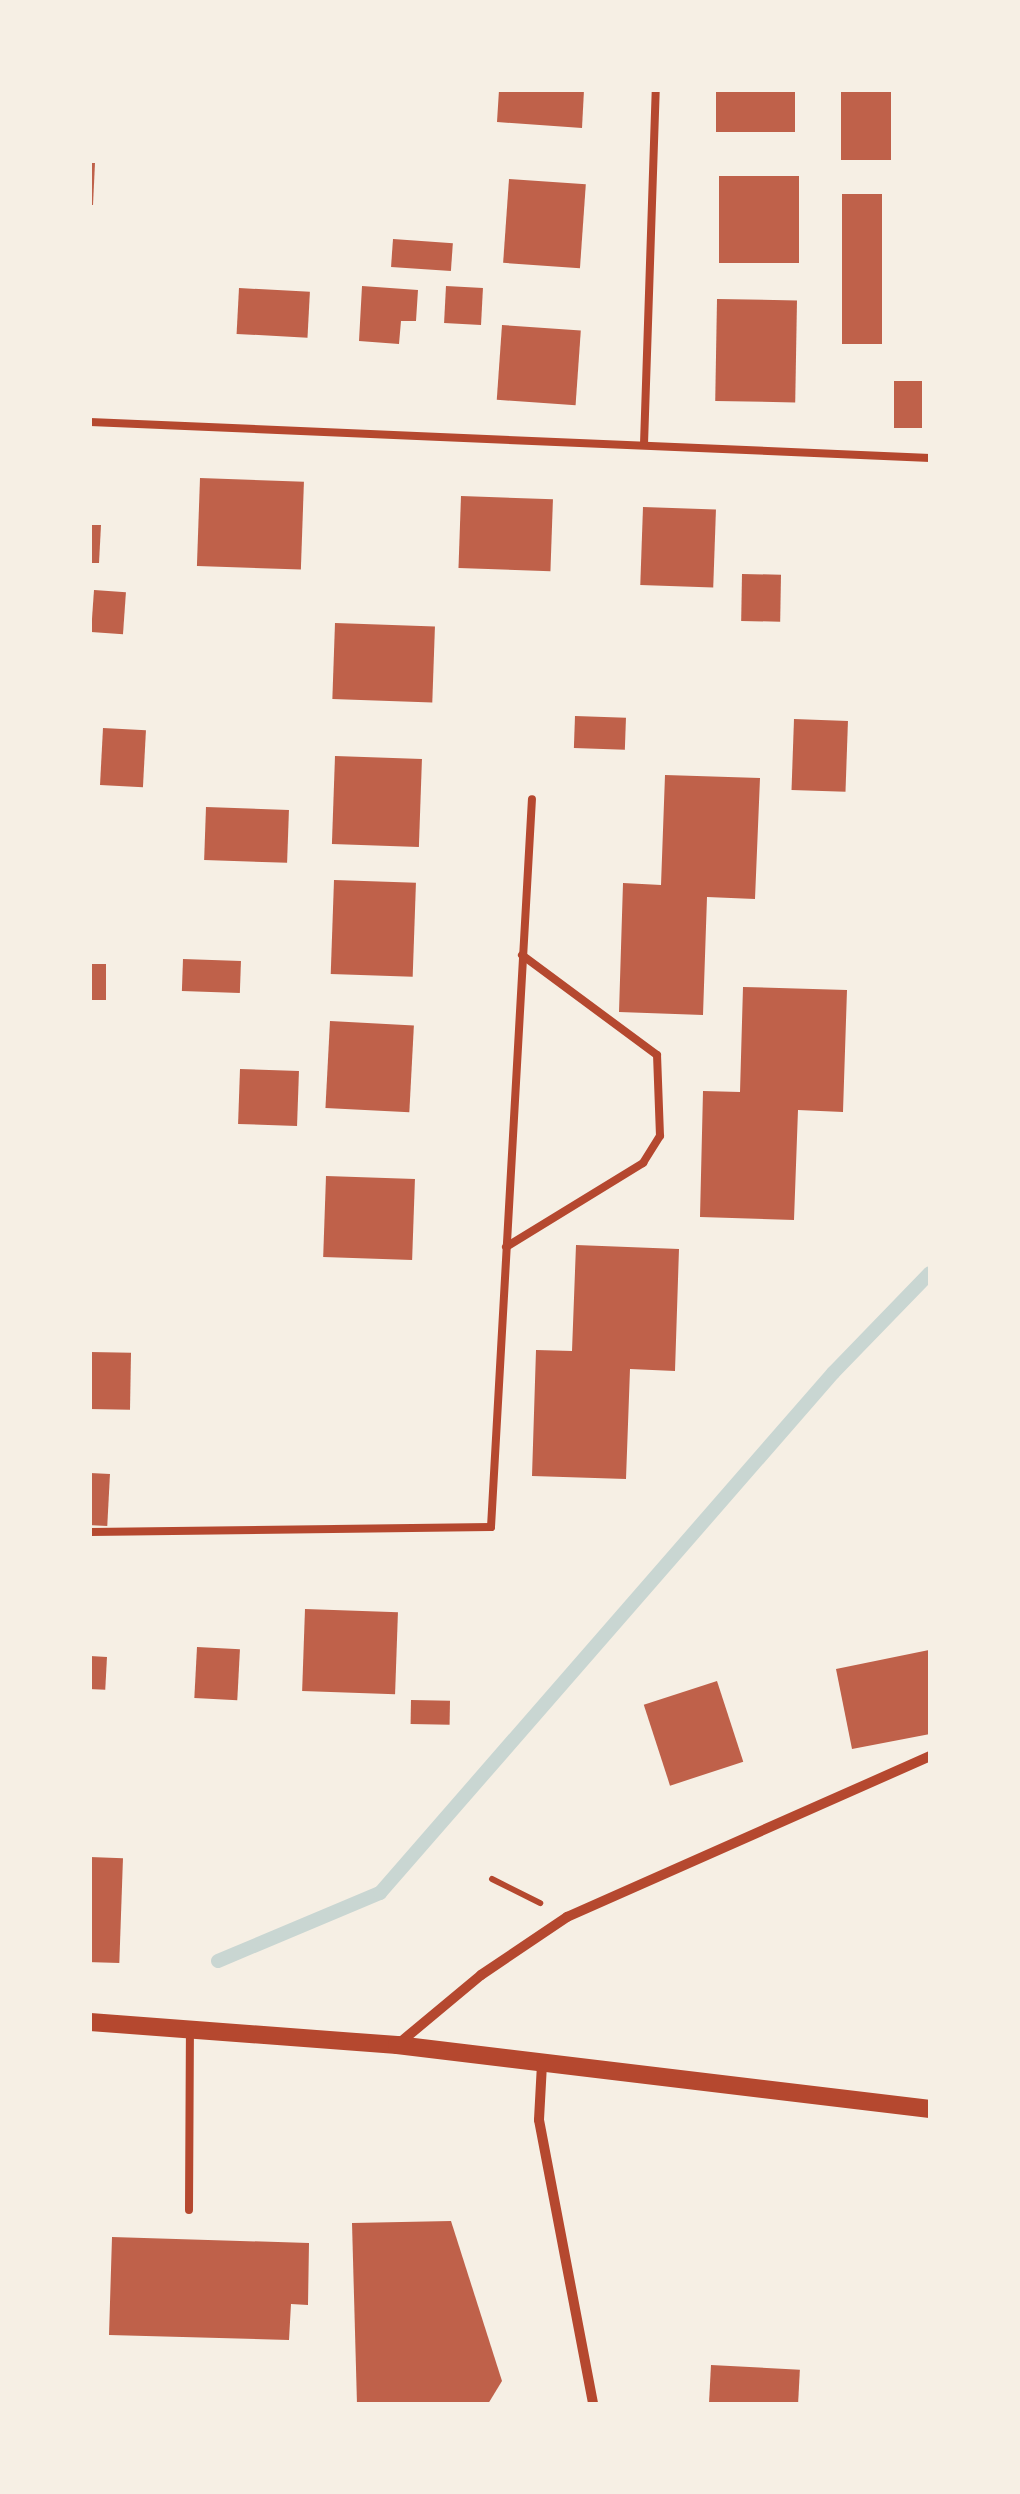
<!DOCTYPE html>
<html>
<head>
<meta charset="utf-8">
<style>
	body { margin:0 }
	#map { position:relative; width:1020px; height:2494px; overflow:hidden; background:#f6efe4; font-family:"Golos Text",sans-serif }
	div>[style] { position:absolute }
	.stream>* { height:14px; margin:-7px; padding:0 7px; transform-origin:7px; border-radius:7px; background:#c9d6d2 }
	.building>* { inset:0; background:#bf614a; transform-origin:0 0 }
	.path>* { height:6px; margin:-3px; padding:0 3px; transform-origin:3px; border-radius:3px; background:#b5482f }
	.service>* { height:8px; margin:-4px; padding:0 4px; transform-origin:4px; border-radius:4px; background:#b5482f }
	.minor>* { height:10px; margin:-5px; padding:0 5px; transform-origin:5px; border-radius:5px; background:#b5482f }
	.tertiary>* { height:18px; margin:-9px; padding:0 9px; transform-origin:9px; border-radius:9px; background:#b5482f }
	span { translate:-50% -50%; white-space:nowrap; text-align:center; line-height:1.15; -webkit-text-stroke:10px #f6efe4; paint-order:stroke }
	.frame { position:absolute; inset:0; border:92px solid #f6efe4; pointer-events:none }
</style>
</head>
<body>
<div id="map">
	<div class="stream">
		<div style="left:218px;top:1961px;width:176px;rotate:-22.8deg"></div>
		<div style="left:380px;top:1893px;width:690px;rotate:-48.94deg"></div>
		<div style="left:833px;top:1373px;width:139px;rotate:-45.9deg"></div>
	</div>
	<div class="building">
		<div style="clip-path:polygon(499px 90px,584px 90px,582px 128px,497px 122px)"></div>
		<div style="left:716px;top:90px;width:79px;height:42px"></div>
		<div style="left:841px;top:90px;width:50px;height:70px"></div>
		<div style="clip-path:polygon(90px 163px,95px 163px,93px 205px,90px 205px)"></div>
		<div style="left:719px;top:176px;width:80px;height:87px"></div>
		<div style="left:509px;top:179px;width:77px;height:84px;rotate:4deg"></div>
		<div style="left:842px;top:194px;width:40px;height:150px"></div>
		<div style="left:393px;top:239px;width:60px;height:28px;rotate:4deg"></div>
		<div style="clip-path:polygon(362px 286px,418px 290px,416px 321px,401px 321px,399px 344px,359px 341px)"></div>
		<div style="left:446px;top:286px;width:37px;height:37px;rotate:3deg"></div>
		<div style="left:239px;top:288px;width:71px;height:46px;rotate:3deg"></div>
		<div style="left:717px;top:299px;width:80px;height:102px;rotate:1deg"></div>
		<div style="left:502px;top:325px;width:79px;height:75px;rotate:4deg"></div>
		<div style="left:894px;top:381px;width:28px;height:47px"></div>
		<div style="left:200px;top:478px;width:104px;height:88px;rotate:2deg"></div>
		<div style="left:461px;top:496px;width:92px;height:72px;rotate:2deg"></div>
		<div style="left:643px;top:507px;width:73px;height:78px;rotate:2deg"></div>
		<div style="clip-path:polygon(90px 525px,101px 525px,99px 563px,90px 563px)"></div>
		<div style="left:742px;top:574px;width:39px;height:47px;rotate:1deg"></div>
		<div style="left:94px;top:590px;width:32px;height:42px;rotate:4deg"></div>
		<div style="left:335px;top:623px;width:100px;height:76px;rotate:2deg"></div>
		<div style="left:575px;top:716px;width:51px;height:32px;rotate:2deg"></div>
		<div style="left:794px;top:719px;width:54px;height:71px;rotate:2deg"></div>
		<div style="left:103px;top:728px;width:43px;height:57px;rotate:3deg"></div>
		<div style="left:335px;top:756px;width:87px;height:88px;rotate:2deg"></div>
		<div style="clip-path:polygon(665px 775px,760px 778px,755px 899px,707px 897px,703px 1015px,619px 1012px,623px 883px,661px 885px)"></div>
		<div style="left:206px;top:807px;width:83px;height:53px;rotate:2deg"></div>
		<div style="left:334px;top:880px;width:82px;height:94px;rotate:2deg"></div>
		<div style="left:183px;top:959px;width:58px;height:32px;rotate:2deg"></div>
		<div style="left:90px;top:964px;width:16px;height:36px"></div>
		<div style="clip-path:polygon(743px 987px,847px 990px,843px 1112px,798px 1110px,794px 1220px,700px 1217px,703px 1091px,740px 1092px)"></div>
		<div style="left:330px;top:1021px;width:84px;height:87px;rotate:3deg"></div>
		<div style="left:240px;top:1069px;width:59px;height:55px;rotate:2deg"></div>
		<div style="left:326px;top:1176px;width:89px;height:81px;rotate:2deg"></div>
		<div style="clip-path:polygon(576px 1245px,679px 1249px,675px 1371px,630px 1369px,626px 1479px,532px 1476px,536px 1350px,572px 1351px)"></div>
		<div style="left:90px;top:1352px;width:41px;height:57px;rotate:1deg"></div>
		<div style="left:90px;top:1473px;width:20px;height:52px;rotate:3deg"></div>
		<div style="left:305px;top:1609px;width:93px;height:82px;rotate:2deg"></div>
		<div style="left:197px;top:1647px;width:43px;height:51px;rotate:3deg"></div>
		<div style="clip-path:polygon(929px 1650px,930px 1734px,852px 1749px,836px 1669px)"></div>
		<div style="left:90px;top:1656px;width:17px;height:33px;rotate:3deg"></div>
		<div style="left:717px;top:1681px;width:85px;height:77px;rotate:72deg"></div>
		<div style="left:411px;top:1700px;width:39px;height:24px;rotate:1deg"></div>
		<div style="left:90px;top:1857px;width:33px;height:105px;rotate:2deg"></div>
		<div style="clip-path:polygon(451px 2221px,502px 2381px,488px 2404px,357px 2404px,352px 2223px)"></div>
		<div style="clip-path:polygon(112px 2237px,309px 2243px,308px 2305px,291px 2304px,289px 2340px,109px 2335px)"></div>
		<div style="left:711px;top:2365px;width:89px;height:39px;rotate:3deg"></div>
	</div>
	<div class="path">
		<div style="left:492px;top:1879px;width:54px;rotate:26.6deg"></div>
	</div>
	<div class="service">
		<div style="left:90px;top:422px;width:841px;rotate:2.45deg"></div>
		<div style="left:644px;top:444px;width:354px;rotate:-88.1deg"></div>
		<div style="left:506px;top:1247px;width:161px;rotate:-31.5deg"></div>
		<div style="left:643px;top:1163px;width:32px;rotate:-58deg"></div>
		<div style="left:660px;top:1136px;width:81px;rotate:-92.1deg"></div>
		<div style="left:657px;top:1055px;width:168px;rotate:-143.5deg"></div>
		<div style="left:90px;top:1532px;width:401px;rotate:-0.7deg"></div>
		<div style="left:491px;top:1527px;width:729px;rotate:-86.78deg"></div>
		<div style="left:189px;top:2210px;width:179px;rotate:-89.7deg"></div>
	</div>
	<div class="minor">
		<div style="left:397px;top:2045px;width:109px;rotate:-39.8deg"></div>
		<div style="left:481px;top:1975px;width:104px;rotate:-34deg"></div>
		<div style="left:567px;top:1917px;width:397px;rotate:-23.9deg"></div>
		<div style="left:542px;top:2064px;width:56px;rotate:93.1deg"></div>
		<div style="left:539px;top:2120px;width:289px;rotate:79.2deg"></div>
	</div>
	<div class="tertiary">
		<div style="left:90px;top:2022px;width:308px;rotate:4.3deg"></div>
		<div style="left:397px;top:2045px;width:537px;rotate:6.85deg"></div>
	</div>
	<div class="frame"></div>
</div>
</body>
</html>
